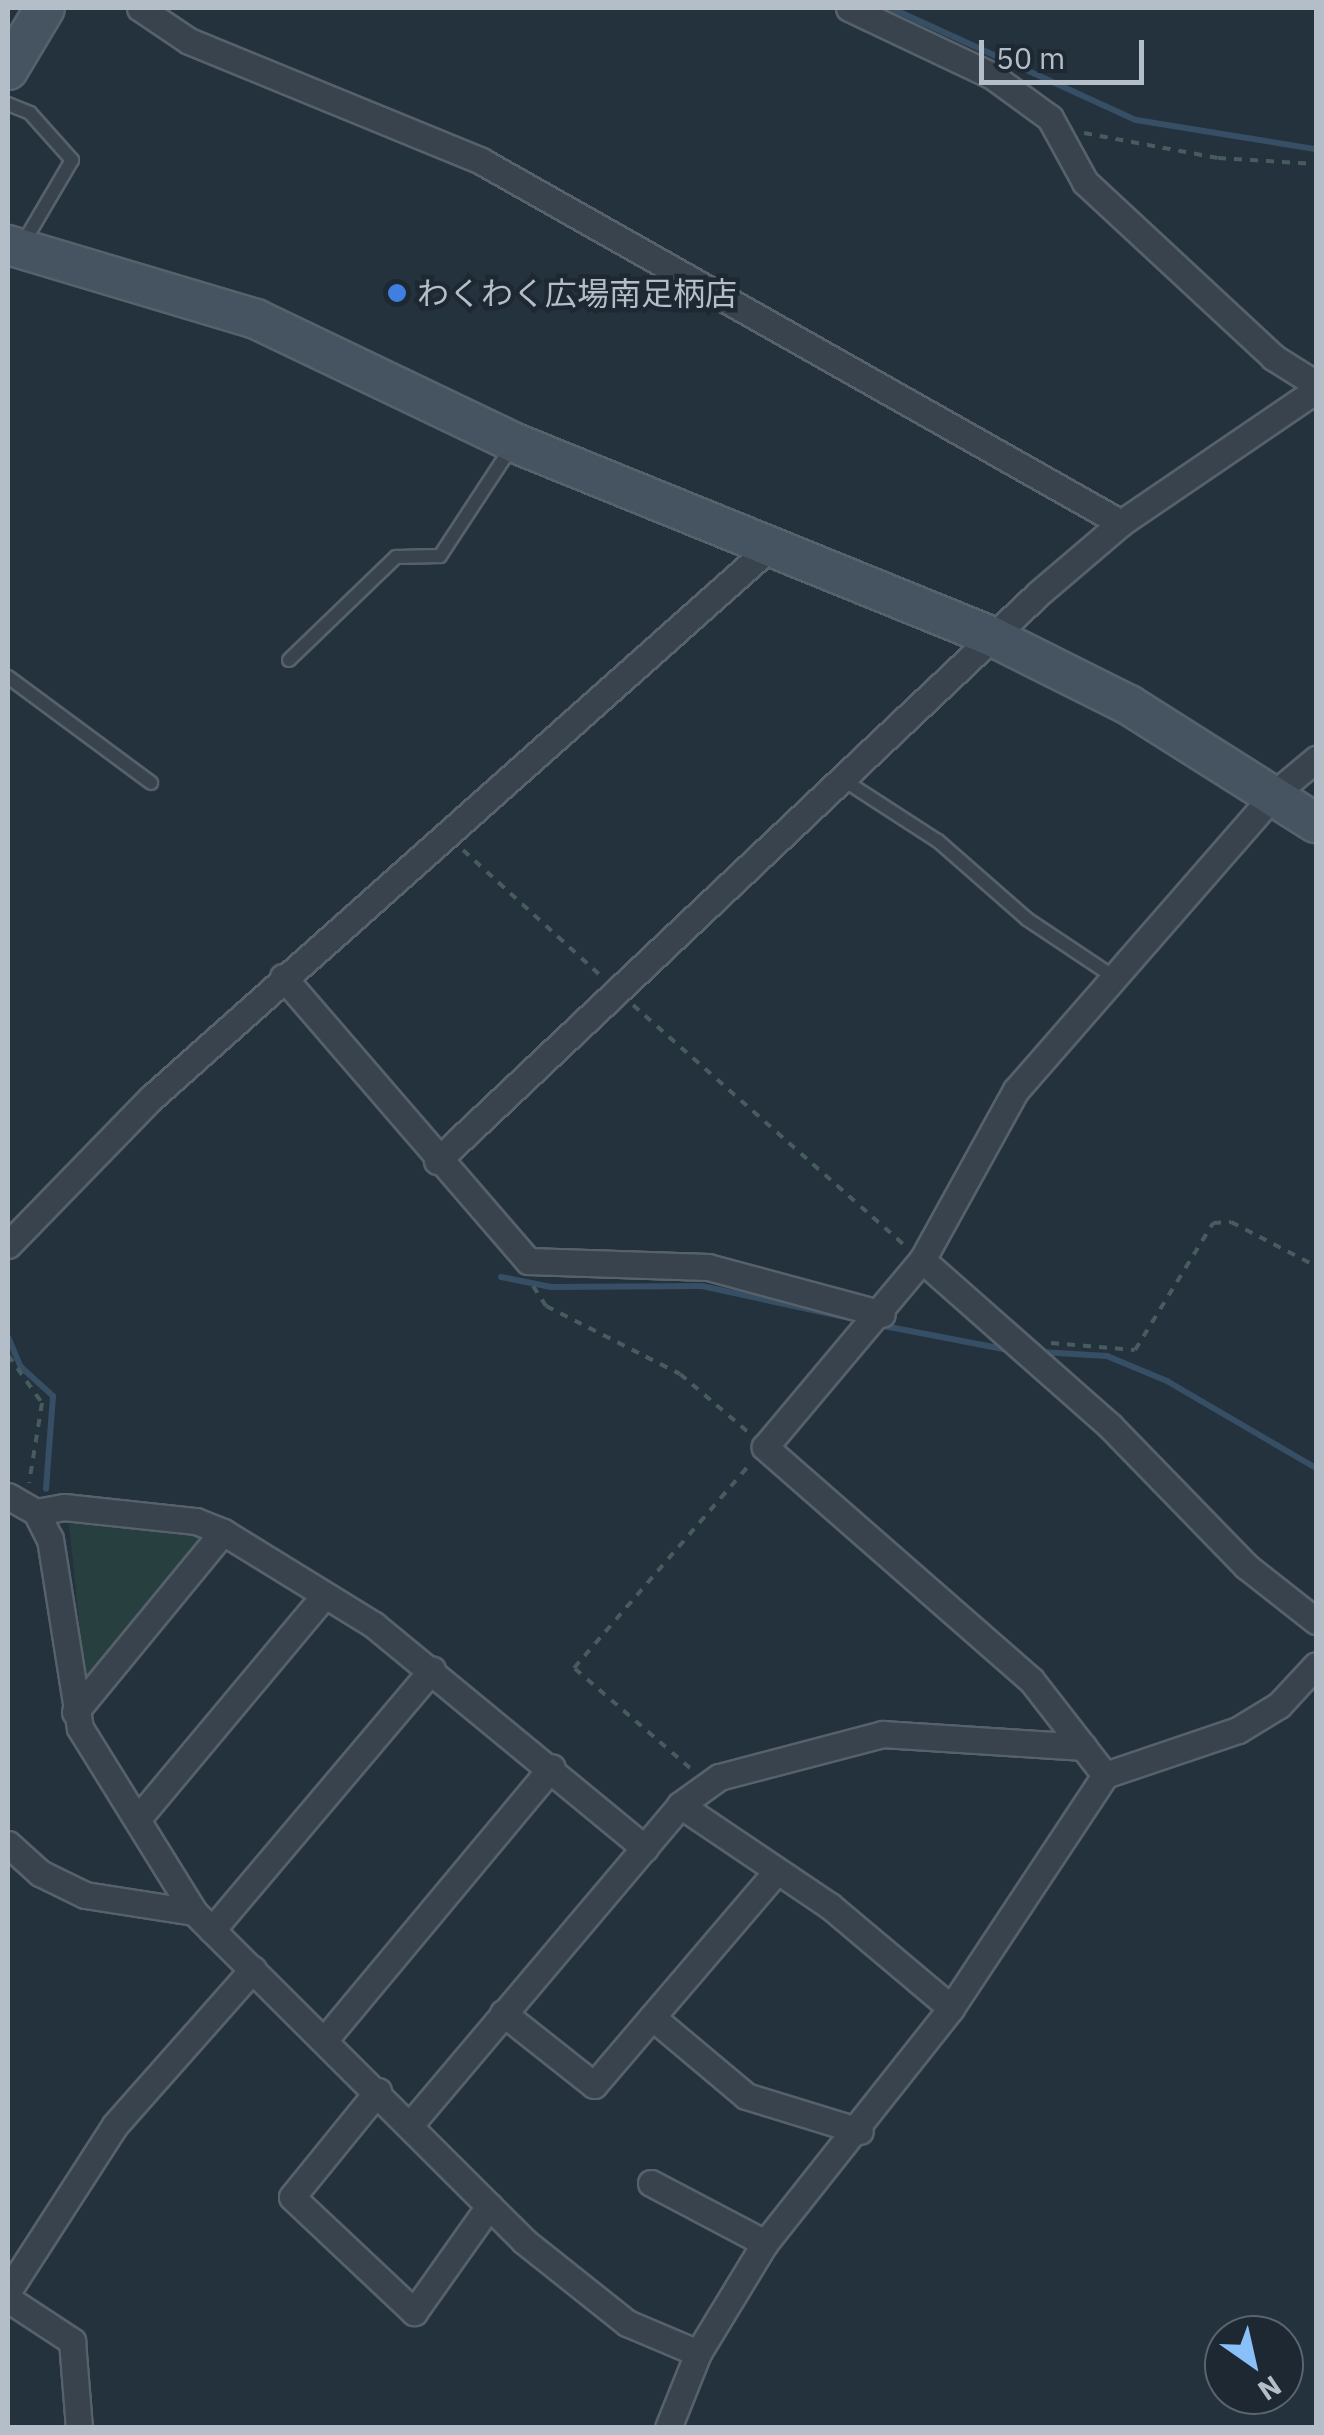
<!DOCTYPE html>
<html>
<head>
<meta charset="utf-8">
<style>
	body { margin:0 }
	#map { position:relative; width:1324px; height:2435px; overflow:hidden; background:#24323d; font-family:"IBM Plex Sans","Noto Sans JP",sans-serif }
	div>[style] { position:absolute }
	.green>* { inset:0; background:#27403f }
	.stream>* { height:6px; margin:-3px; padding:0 3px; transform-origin:3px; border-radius:3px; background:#374f64 }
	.path>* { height:4px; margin-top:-2px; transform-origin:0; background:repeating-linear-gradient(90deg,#465c5d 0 8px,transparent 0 16px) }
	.roads { filter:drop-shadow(2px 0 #56616b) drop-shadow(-2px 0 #56616b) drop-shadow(0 2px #56616b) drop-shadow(0 -2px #56616b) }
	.lane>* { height:12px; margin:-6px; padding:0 6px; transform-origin:6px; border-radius:6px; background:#38434d }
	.street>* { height:25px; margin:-12.5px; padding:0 12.5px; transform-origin:12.5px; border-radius:12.5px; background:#38434d }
	.secondary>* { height:38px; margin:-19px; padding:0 19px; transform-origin:19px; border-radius:19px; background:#465360 }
	.dots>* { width:28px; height:28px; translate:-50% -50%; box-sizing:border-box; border:5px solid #1d2832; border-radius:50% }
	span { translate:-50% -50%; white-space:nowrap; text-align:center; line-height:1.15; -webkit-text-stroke:9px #1d2832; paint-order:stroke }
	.poi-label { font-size:32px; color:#b4bec9 }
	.left { translate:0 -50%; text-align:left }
	.frame { position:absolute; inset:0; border:10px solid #b4bec9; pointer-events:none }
	.north { position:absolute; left:1204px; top:2315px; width:100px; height:100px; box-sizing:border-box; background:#1d2832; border:2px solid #59646e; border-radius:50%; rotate:146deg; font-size:28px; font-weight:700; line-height:40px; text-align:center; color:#b4bec9 }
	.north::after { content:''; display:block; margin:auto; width:35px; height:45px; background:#89c0f8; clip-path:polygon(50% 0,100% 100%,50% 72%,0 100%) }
	.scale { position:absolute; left:979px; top:40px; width:165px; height:45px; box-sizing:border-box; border:5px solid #b4bec9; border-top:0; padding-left:12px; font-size:30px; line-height:35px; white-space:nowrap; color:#b4bec9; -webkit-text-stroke:8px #1d2832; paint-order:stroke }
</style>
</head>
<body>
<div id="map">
	<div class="green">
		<div style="clip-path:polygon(69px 1523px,196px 1536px,207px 1544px,85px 1681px)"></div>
	</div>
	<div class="stream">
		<div style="left:891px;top:8px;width:269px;rotate:24.6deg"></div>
		<div style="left:1136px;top:120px;width:182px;rotate:9.2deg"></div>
		<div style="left:501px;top:1277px;width:51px;rotate:11.3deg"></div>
		<div style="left:551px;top:1287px;width:151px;rotate:-0.4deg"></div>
		<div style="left:702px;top:1286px;width:164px;rotate:12.3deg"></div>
		<div style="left:879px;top:1325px;width:132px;rotate:10.9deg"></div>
		<div style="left:8px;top:1337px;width:33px;rotate:67deg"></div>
		<div style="left:21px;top:1367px;width:43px;rotate:42.2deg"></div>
		<div style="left:53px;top:1396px;width:93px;rotate:94.3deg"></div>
		<div style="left:1041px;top:1352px;width:66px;rotate:3.5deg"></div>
		<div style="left:1107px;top:1356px;width:65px;rotate:22.6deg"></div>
		<div style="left:1167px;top:1381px;width:173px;rotate:30.3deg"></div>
	</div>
	<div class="path">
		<div style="left:1084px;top:133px;width:136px;rotate:10.6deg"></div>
		<div style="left:1218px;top:158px;width:98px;rotate:3.5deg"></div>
		<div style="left:463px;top:850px;width:185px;rotate:42.4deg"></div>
		<div style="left:633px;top:1005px;width:361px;rotate:41.5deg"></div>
		<div style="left:533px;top:1286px;width:24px;rotate:57deg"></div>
		<div style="left:546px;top:1306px;width:150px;rotate:26.9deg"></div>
		<div style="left:680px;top:1374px;width:91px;rotate:40.5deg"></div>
		<div style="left:1051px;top:1343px;width:84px;rotate:4.8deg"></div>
		<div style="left:1135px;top:1350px;width:149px;rotate:-58.4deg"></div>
		<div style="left:1213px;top:1223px;width:18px;rotate:-3deg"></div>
		<div style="left:1231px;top:1222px;width:96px;rotate:27.4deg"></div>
		<div style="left:8px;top:1355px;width:59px;rotate:54.7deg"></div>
		<div style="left:42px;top:1403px;width:81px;rotate:99.2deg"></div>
		<div style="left:690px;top:1768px;width:153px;rotate:-139.2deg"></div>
		<div style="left:574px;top:1668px;width:268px;rotate:-49.2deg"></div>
	</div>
	<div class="roads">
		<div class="lane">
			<div style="left:8px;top:104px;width:24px;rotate:22deg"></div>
			<div style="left:30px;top:113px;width:63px;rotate:48.2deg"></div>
			<div style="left:72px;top:160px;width:101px;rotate:120.4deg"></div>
			<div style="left:289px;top:660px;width:149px;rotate:-43.9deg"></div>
			<div style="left:396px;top:557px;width:44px;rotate:-1.3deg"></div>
			<div style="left:440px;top:556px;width:133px;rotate:-56.7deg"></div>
			<div style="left:8px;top:677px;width:178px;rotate:36.5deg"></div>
			<div style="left:842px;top:779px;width:114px;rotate:32.9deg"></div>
			<div style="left:938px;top:841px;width:118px;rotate:41.2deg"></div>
			<div style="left:1027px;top:919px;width:102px;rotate:33.8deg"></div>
		</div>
		<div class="street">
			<div style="left:140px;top:8px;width:59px;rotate:34deg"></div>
			<div style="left:189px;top:41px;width:316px;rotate:22.3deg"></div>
			<div style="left:481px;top:161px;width:735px;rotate:29.49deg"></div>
			<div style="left:849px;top:8px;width:157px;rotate:25.3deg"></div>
			<div style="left:991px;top:75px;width:73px;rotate:36.1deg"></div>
			<div style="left:1050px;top:118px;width:73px;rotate:61.3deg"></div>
			<div style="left:1085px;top:182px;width:257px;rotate:42.9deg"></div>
			<div style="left:1273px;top:357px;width:51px;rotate:32.1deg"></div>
			<div style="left:283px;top:977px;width:375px;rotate:49.2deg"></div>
			<div style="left:528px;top:1261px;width:180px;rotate:1.9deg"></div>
			<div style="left:708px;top:1267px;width:180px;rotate:15.1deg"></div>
			<div style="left:437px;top:1161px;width:826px;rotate:-43.33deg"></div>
			<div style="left:1038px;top:594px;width:109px;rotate:-40.5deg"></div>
			<div style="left:1121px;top:523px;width:236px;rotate:-34.3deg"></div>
			<div style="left:8px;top:1245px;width:205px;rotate:-45.8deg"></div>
			<div style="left:151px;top:1098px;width:829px;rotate:-41.67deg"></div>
			<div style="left:922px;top:1260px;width:251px;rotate:41.4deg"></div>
			<div style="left:1110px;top:1426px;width:195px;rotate:45.8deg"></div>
			<div style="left:1246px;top:1566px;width:89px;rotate:38.2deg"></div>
			<div style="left:8px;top:1496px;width:32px;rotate:30deg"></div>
			<div style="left:36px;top:1512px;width:28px;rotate:-10deg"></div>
			<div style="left:64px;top:1507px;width:133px;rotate:6.1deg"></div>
			<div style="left:196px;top:1521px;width:29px;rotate:22deg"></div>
			<div style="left:223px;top:1532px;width:177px;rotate:31.6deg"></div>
			<div style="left:374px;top:1625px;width:351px;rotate:39.5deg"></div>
			<div style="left:36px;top:1512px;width:30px;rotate:63deg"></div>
			<div style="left:50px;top:1539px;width:191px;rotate:81deg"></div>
			<div style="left:80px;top:1728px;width:216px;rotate:58.2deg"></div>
			<div style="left:194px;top:1912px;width:466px;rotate:44.9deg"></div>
			<div style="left:524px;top:2241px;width:132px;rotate:38.5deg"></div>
			<div style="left:627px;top:2323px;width:77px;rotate:22.9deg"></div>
			<div style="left:75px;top:1712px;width:233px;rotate:-50.6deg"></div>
			<div style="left:1105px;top:1775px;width:120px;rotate:-127.9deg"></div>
			<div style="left:1031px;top:1680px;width:354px;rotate:-138.8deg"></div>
			<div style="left:765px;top:1447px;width:244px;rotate:-50deg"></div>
			<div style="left:922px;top:1260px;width:194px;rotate:-61.1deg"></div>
			<div style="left:1016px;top:1090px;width:393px;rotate:-48.9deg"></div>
			<div style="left:1274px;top:794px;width:55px;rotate:-39.8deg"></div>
			<div style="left:680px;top:1805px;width:48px;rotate:-35.7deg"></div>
			<div style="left:719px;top:1777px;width:170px;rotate:-14.7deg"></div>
			<div style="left:883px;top:1734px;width:201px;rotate:3.7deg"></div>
			<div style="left:140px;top:1816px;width:287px;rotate:-50.1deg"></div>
			<div style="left:8px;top:1844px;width:43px;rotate:42.2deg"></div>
			<div style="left:40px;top:1873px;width:50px;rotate:26.1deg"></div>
			<div style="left:85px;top:1895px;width:110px;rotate:8.9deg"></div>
			<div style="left:212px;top:1930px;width:341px;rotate:-49.8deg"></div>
			<div style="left:503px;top:2013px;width:116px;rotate:38.4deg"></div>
			<div style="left:594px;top:2085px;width:277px;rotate:-49.5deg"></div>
			<div style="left:652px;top:2017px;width:123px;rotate:40deg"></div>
			<div style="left:746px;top:2096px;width:119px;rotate:17.1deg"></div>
			<div style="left:327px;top:2037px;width:351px;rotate:-50.2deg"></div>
			<div style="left:378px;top:2091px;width:136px;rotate:129.1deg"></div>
			<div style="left:292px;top:2197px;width:168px;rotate:43.3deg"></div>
			<div style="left:414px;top:2312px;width:130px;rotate:-54.7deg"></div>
			<div style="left:410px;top:2125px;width:419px;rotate:-49.8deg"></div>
			<div style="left:680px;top:1805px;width:181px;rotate:34deg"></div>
			<div style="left:830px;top:1906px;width:158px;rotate:40.1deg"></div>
			<div style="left:651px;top:2183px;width:129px;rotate:27.8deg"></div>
			<div style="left:8px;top:2291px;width:197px;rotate:-57.2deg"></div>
			<div style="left:115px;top:2125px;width:208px;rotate:-48.5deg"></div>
			<div style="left:8px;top:2299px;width:77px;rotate:33.3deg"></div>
			<div style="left:72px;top:2341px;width:87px;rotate:85.4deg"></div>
			<div style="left:668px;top:2428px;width:81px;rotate:-68.2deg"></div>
			<div style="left:698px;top:2353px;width:129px;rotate:-58.7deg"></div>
			<div style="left:765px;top:2243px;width:300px;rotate:-51.6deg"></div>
			<div style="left:951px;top:2008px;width:279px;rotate:-56.5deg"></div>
			<div style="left:1105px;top:1775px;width:140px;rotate:-18.7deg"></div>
			<div style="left:1238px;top:1730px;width:48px;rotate:-31.4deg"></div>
			<div style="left:1279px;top:1705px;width:54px;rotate:-47.2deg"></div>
		</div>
		<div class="secondary">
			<div style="left:8px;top:70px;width:72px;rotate:-59.2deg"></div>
			<div style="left:8px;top:245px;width:259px;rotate:16.6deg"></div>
			<div style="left:256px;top:319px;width:287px;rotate:25.6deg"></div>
			<div style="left:515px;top:443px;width:516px;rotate:22.09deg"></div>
			<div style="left:993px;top:637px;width:152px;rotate:26.6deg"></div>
			<div style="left:1129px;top:705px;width:221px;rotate:32.3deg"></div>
		</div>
	</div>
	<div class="dots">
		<div style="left:397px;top:293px;background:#3f7fe0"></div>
	</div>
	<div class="poi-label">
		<span class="left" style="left:417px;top:293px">わくわく広場南足柄店</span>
	</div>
	<div class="frame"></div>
	<div class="north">N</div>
	<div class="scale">50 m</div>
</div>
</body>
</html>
